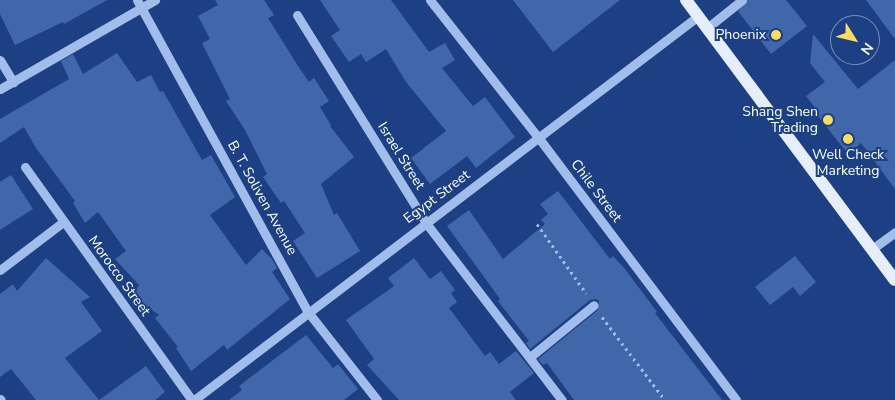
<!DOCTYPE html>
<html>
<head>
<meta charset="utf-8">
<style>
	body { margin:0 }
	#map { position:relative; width:895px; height:400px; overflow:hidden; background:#1c4083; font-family:"Nunito Sans",sans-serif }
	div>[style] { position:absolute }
	.building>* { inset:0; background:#4067aa }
	.path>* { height:3px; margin-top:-1.5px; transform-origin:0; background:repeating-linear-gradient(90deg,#a2bdea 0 2.5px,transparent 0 6.5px) }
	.minor>* { height:9px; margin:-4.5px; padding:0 4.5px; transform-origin:4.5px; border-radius:4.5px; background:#a2bdea }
	.major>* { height:12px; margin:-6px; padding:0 6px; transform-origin:6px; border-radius:6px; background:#e6eefe }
	.dots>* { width:14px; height:14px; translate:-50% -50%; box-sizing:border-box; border:2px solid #1c4083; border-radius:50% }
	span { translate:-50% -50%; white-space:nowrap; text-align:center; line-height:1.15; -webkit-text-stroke:4px #1c4083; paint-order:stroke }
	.poi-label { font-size:14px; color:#fff }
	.right { translate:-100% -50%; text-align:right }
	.street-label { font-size:14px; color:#fff }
	.north { position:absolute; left:830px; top:15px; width:50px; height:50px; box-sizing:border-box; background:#1c4083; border:1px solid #778cb5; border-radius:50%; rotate:126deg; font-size:14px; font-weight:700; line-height:20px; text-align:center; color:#fff }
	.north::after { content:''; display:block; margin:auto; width:18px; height:22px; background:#fbdb60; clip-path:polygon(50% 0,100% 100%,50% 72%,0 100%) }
</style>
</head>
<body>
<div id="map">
	<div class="building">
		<div style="clip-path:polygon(0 0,107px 0,64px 24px,63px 22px,15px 45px,0 14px)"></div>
		<div style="clip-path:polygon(215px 0,264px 0,274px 15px,268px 18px,298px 66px,309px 82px,314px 78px,329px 101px,320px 107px,331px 125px,330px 126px,354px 157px,321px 184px,334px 215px,337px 213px,360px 251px,317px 278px,293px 241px,305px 233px,284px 201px,281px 203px,263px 177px,267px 174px,245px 130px,226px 101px,230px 99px,202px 43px,210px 39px,198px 16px,218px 5px)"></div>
		<div style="clip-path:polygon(320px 0,391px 0,429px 52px,445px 43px,455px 60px,442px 68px,473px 106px,485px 97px,515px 137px,476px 168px,467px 156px,430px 184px,411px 158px,446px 131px,406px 82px,386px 49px,366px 62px,361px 54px,349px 62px,331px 36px,340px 30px)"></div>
		<div style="clip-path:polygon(513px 0,620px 0,553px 52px)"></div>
		<div style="clip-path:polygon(748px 0,786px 0,807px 26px,771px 54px,738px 11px)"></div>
		<div style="clip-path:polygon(866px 0,895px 0,895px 39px)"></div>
		<div style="clip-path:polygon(813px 34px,858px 89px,895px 60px,895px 189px,861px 143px,848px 154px,817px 115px,819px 113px,806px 96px,825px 82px,810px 63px)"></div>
		<div style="clip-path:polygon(117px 53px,137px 82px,151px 75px,160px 92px,163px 91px,202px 160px,211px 155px,235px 197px,210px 215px,246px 265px,262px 249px,272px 259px,277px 268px,272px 272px,290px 299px,227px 350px,224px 345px,191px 371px,176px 348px,178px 347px,155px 318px,159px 315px,132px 296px,139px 285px,115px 259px,126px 251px,98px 212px,85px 223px,73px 203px,75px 201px,36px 148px,24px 127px,0 143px,0 119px,69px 79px,61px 61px,73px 54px,83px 74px)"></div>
		<div style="clip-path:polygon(11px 175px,33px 209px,0 230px,0 182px)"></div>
		<div style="clip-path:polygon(558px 191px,610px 259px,613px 256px,625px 269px,657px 312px,655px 313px,722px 400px,574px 400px,547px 363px,543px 365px,538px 359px,598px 310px,599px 301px,596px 299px,590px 300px,530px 349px,526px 343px,529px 341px,498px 301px,500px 299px,447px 226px,469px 210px,503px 259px,545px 224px,541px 220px,548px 214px,540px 204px)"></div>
		<div style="clip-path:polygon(795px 256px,816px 282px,800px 296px,793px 287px,770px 305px,755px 287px)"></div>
		<div style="clip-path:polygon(46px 258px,90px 297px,81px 302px,102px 331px,65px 358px,99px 400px,146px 366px,165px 392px,155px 400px,36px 400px,11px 369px,0 377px,0 294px,13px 284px,17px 291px)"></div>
		<div style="clip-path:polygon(414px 258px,430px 279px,441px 271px,455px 290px,451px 293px,457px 302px,449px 308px,485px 356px,490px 352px,499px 364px,516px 351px,534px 373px,510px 392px,516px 400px,399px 400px,367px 365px,374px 359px,346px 320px,394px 286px,388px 278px)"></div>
		<div style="clip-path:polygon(306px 335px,333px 368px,338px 364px,358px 389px,344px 400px,229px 400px,242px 390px,239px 386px)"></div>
	</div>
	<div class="path">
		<div style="left:537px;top:224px;width:85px;rotate:54.6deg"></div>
		<div style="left:602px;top:317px;width:104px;rotate:52.8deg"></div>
	</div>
	<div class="minor">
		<div style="left:137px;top:0;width:356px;rotate:61.3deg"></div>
		<div style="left:308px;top:312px;width:112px;rotate:51.9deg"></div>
		<div style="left:430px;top:0;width:174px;rotate:51.8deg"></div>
		<div style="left:538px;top:137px;width:329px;rotate:53deg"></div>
		<div style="left:297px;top:15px;width:245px;rotate:58.2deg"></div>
		<div style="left:426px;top:223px;width:223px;rotate:52.5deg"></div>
		<div style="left:707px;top:28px;width:45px;rotate:-38.7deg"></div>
		<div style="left:0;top:60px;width:26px;rotate:59deg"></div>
		<div style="left:0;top:89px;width:179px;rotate:-29.9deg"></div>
		<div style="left:25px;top:167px;width:287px;rotate:54.4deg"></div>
		<div style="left:872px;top:249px;width:29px;rotate:-36deg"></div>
		<div style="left:0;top:270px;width:79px;rotate:-37.3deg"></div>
		<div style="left:530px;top:357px;width:82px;rotate:-39.1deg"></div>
		<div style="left:0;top:399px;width:1px;rotate:45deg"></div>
		<div style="left:194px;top:400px;width:634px;rotate:-37.3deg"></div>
	</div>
	<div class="major">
		<div style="left:686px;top:0;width:349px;rotate:53.3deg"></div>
	</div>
	<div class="dots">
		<div style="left:776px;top:35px;background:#fbdb60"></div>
		<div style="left:828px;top:120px;background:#fbdb60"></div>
		<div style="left:848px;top:139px;background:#fbdb60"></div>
	</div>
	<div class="poi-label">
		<span class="right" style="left:766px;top:35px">Phoenix</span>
		<span class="right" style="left:818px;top:120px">Shang Shen<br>Trading</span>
		<span style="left:848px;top:163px">Well Check<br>Marketing</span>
	</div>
	<div class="street-label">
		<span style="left:401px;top:156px;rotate:58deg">Israel Street</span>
		<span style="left:596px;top:191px;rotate:53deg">Chile Street</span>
		<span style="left:437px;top:197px;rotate:-37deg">Egypt Street</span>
		<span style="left:262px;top:198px;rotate:61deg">B. T. Soliven Avenue</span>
		<span style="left:119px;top:276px;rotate:54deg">Morocco Street</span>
	</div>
	<div class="north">N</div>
</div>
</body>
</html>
